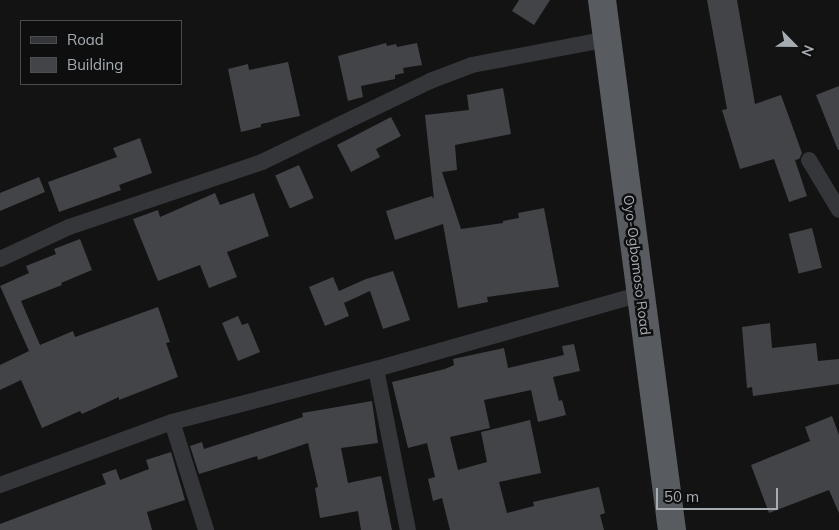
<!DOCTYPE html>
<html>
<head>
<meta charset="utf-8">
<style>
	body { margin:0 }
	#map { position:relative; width:839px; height:530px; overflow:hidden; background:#131314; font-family:Mulish,sans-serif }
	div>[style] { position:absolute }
	.building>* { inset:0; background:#424447; transform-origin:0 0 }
	.minor>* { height:16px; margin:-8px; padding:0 8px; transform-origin:8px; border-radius:8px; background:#343639 }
	.trunk>* { height:28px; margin:-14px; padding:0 14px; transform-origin:14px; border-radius:14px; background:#585c60 }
	span { translate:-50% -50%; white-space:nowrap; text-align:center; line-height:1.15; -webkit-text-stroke:5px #0e0e0f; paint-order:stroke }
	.street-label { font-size:14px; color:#a5adb3 }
	.legend { position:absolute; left:20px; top:20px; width:162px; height:65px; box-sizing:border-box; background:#0e0e0f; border:1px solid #4a4e51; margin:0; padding:6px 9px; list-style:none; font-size:15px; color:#a5adb3 }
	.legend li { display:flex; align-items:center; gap:10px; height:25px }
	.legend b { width:25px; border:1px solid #4a4e51 }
	.north { position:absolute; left:769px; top:20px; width:50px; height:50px; -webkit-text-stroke:4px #0e0e0f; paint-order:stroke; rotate:113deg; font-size:14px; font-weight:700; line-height:20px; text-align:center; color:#a5adb3 }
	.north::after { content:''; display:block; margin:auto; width:18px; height:22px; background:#a5adb3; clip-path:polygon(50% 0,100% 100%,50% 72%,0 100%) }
	.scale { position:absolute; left:656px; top:488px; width:122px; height:22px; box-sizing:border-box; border:2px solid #a5adb3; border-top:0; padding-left:6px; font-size:15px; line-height:18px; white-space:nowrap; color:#a5adb3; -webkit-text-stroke:4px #0e0e0f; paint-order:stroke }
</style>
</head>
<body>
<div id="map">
	<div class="building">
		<div style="clip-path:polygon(519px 0,550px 0,534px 25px,512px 11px)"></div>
		<div style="clip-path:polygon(707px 0,737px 0,755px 104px,781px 95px,802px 153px,799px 159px,795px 160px,807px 196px,789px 202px,774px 159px,740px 169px,722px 110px,727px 109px)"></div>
		<div style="clip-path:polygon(386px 43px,387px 46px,396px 44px,397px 47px,417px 43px,422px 65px,403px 68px,404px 73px,395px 75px,395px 79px,361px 86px,363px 97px,348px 101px,338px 56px)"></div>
		<div style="clip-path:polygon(288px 62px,300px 116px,261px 124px,261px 127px,241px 132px,228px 69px,248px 64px,249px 70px)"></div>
		<div style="clip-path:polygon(839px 86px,839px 150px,838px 150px,816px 95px)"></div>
		<div style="clip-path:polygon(503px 88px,511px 134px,455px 145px,457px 170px,442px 172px,461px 229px,503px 223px,503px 221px,519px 218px,518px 213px,544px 208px,559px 287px,487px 297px,488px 302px,458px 308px,443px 224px,395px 240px,386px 211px,432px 196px,434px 199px,425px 115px,469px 110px,467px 95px)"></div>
		<div style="clip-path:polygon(391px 117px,401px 136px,376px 149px,380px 157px,351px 172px,337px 145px)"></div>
		<div style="clip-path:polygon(140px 138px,152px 173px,119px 185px,121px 190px,59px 212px,48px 182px,117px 157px,113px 148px)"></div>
		<div style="left:299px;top:165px;width:36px;height:26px;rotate:66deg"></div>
		<div style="clip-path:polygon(39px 177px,45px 192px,0 211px,0 193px)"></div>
		<div style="clip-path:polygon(215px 193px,220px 205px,254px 193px,269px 236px,227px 252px,237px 277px,209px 288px,200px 265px,158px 281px,133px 219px,158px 210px,160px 217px)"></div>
		<div style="left:812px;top:228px;width:41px;height:24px;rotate:76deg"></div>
		<div style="clip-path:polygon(80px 239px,92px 270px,61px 283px,62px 285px,21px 301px,40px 345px,73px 331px,75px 337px,158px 307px,170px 342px,166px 343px,178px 377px,119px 400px,119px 397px,82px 414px,80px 411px,42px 428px,21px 380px,0 390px,0 365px,29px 351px,0 286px,29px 273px,26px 266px,56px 254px,54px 249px)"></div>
		<div style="clip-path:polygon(393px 271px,410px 320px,383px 329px,370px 291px,344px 303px,349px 316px,325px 326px,309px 287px,333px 277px,339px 291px,366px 279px)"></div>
		<div style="clip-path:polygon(238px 316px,242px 325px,248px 323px,260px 352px,238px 361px,222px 323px)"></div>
		<div style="clip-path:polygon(770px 323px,772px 348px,816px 343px,818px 361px,839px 359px,839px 384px,753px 396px,752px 387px,747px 388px,742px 327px)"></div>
		<div style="clip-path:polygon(574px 344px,580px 371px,553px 377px,559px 401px,562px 400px,566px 415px,538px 422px,531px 390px,484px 400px,490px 428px,450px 437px,458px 470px,487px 462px,481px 432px,530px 420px,541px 473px,499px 482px,507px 513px,534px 506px,533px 502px,599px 487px,605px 513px,600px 515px,604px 530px,450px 530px,442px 498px,433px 501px,428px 479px,435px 477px,427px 443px,408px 448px,392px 382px,445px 369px,454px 365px,453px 359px,504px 348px,508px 368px,564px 355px,562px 346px)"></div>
		<div style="clip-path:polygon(372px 401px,378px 443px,341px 448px,348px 483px,381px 476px,392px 530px,361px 530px,358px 511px,320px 518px,315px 488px,318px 487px,308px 443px,258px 460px,257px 456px,199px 474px,190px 446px,202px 442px,204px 449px,303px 417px,302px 413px)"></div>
		<div style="clip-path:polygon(832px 416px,839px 435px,839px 513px,829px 490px,769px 513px,751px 465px,810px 441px,805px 427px)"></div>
		<div style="clip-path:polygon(171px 452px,185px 500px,147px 512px,152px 530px,0 530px,0 524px,106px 484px,102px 474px,116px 469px,120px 480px,149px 469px,146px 460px)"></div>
	</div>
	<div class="minor">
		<div style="left:809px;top:160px;width:58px;rotate:59deg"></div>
		<div style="left:0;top:259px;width:76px;rotate:-24.9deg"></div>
		<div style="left:69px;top:227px;width:204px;rotate:-18.6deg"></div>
		<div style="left:262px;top:162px;width:187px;rotate:-25.7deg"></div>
		<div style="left:430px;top:81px;width:45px;rotate:-20.9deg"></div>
		<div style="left:472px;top:65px;width:138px;rotate:-10.8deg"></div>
		<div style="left:376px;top:369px;width:164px;rotate:78.8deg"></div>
		<div style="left:172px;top:422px;width:113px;rotate:72.5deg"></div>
		<div style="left:0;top:485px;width:183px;rotate:-20.1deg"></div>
		<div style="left:172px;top:422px;width:211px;rotate:-14.6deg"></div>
		<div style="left:376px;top:369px;width:275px;rotate:-15.8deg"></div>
	</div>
	<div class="trunk">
		<div style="left:602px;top:0;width:535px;rotate:82.48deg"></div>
	</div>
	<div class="street-label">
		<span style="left:637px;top:265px;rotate:83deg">Oyo-Ogbomoso Road</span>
	</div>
	<ul class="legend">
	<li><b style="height:6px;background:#343639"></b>Road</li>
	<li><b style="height:14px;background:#424447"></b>Building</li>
	</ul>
	<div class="north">N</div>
	<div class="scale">50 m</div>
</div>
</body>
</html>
